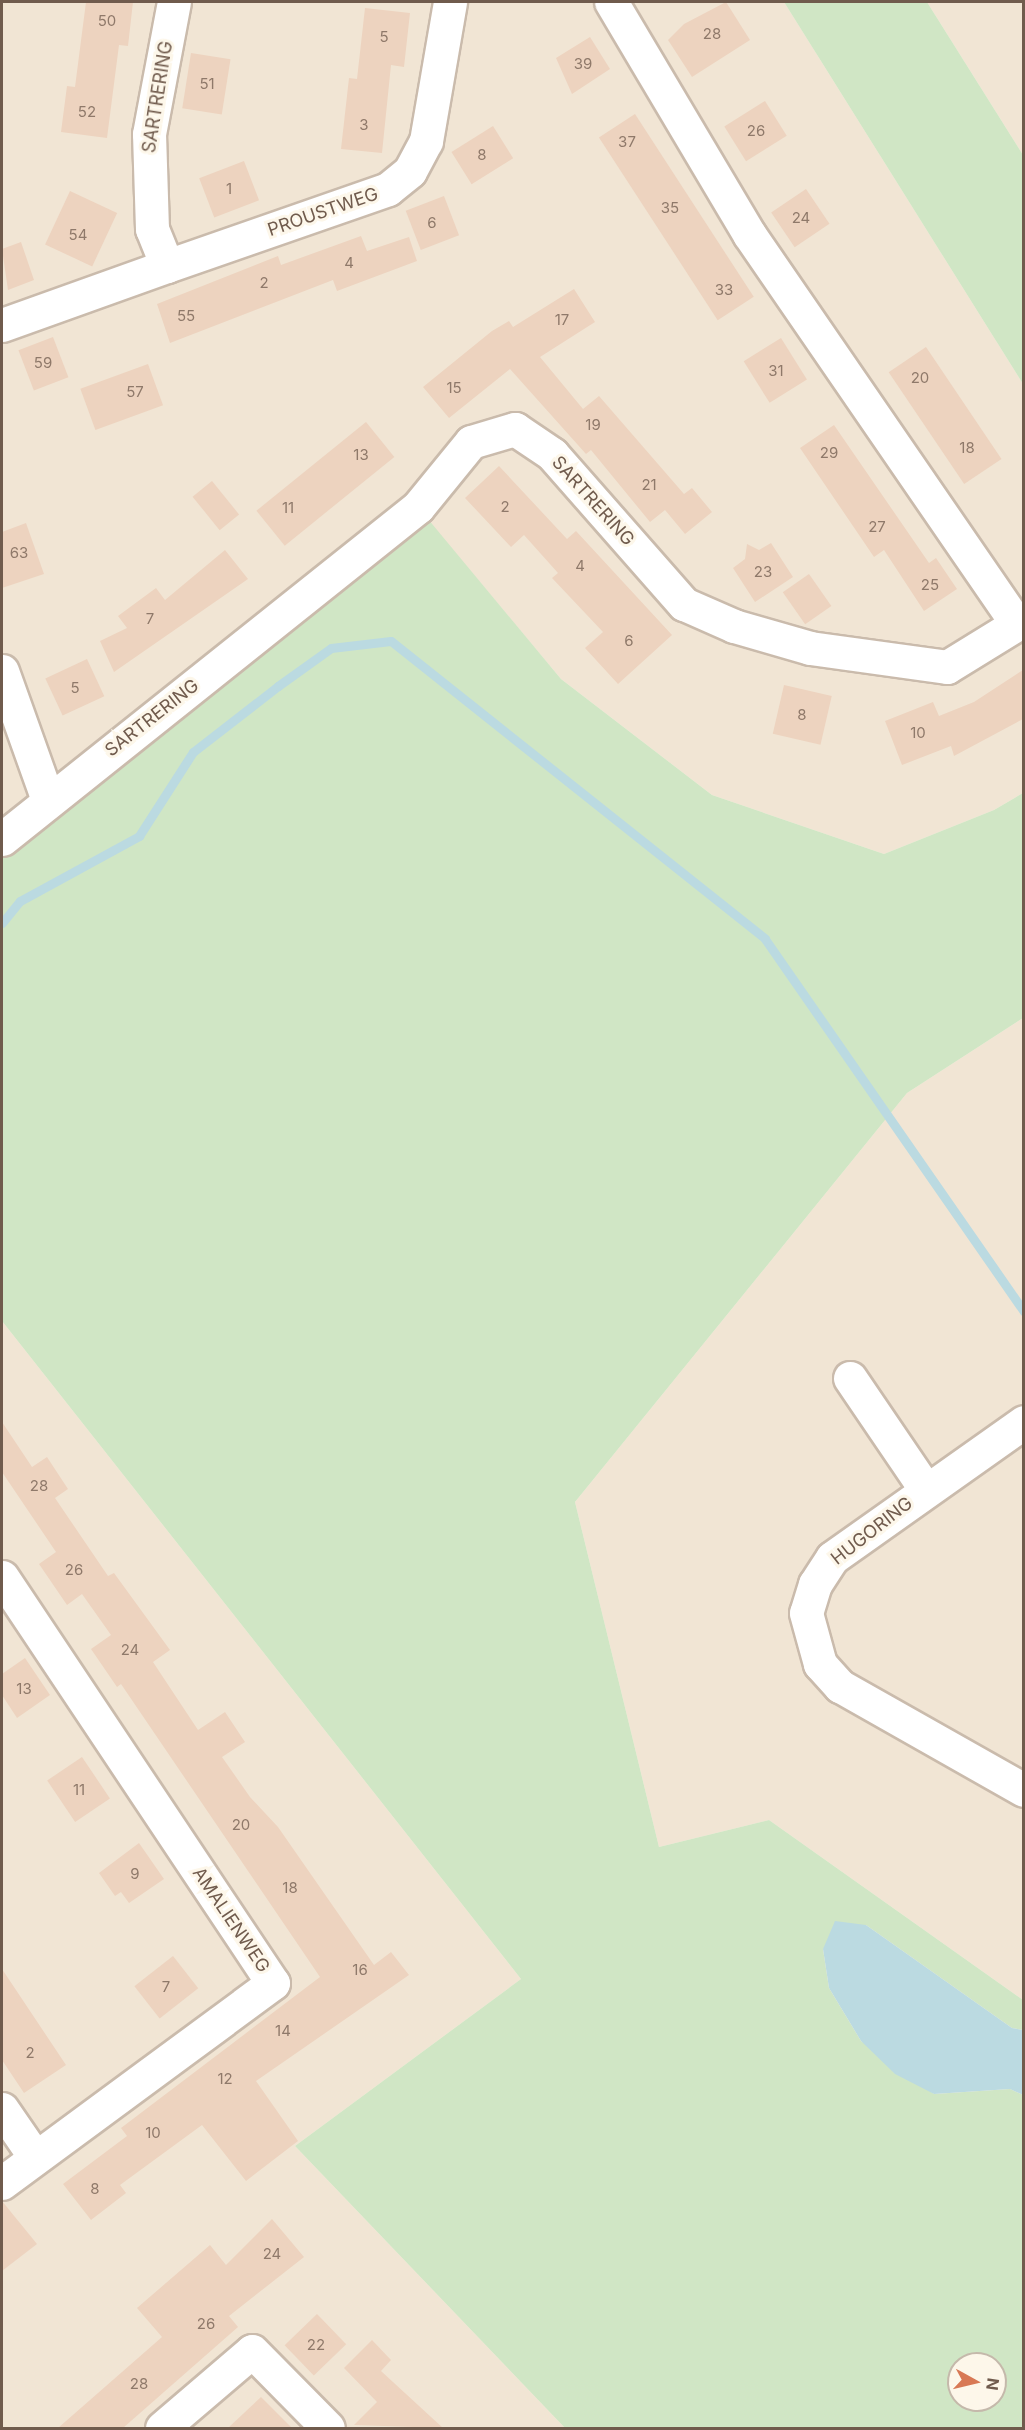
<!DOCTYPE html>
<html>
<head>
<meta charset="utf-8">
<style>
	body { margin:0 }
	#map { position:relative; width:1025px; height:2430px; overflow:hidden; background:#faf3e5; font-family:Inter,sans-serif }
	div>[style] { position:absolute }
	.residential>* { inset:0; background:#f1e5d4 }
	.green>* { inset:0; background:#d0e6c5 }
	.water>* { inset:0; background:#bbdae1 }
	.stream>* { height:9px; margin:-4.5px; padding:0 4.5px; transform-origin:4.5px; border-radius:4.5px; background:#bbdae1 }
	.building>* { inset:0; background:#edd3bf; transform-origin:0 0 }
	.roads { filter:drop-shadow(2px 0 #cabbac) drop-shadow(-2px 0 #cabbac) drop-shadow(0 2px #cabbac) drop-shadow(0 -2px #cabbac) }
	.street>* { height:33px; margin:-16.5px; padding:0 16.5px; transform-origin:16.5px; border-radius:16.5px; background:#fff }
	span { translate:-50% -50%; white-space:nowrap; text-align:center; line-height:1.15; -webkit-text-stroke:6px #fdf7ea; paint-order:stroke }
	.number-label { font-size:15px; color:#8f796a }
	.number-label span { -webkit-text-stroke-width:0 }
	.street-label { font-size:18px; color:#705b4d }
	.frame { position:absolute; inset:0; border:3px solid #705b4d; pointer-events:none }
	.north { position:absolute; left:947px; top:2352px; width:60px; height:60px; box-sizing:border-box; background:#fdf7ea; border:2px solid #c5b9ab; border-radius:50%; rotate:98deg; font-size:16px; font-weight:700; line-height:24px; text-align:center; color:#705b4d }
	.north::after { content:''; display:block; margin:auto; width:21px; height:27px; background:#d87955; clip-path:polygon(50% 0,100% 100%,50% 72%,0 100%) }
</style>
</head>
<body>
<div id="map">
	<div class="residential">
		<div style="clip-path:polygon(2px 2px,784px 2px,1023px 384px,1023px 793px,994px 810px,884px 854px,712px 795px,561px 679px,417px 507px,2px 839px)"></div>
		<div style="clip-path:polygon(927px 2px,1023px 2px,1023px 155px)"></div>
		<div style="clip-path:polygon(1023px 1018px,1023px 2000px,769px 1820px,659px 1847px,575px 1502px,907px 1093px)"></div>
		<div style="clip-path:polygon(2px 1321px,521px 1979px,295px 2146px,565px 2428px,2px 2428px)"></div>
	</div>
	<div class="green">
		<div style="clip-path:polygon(784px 2px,927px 2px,1023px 155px,1023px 384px)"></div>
		<div style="clip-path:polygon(evenodd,418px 507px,561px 679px,712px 795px,884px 854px,994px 810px,1023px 793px,1023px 1018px,907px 1093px,575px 1502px,659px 1847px,769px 1820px,1023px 2000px,1023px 2030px,1012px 2028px,866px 1925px,823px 1949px,829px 1988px,861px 2041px,934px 2094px,1010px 2089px,1023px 2095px,1023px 2428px,565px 2428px,295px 2146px,521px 1979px,2px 1321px,2px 858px,306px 616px,418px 507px,959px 2364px,995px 2364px,995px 2400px,959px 2400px,959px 2364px)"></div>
	</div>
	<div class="water">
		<div style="clip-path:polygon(835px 1921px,866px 1925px,1012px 2028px,1023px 2030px,1023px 2095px,1010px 2089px,934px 2094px,895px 2074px,861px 2041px,829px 1988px,823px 1949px)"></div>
	</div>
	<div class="stream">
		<div style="left:2px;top:923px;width:28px;rotate:-51deg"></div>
		<div style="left:20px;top:901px;width:136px;rotate:-28.6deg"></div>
		<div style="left:139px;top:836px;width:100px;rotate:-57.3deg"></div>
		<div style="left:193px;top:752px;width:108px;rotate:-37.8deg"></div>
		<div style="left:278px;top:686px;width:65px;rotate:-35.6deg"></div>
		<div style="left:331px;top:648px;width:60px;rotate:-6.7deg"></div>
		<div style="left:391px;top:641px;width:478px;rotate:38.5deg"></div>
		<div style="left:765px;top:939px;width:454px;rotate:55.2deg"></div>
	</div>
	<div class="building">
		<div style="clip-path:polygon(86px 2px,133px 2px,128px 46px,119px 45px,107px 138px,61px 132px,67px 86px,75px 87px)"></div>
		<div style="clip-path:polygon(726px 2px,750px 40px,692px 77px,668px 40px,684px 24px)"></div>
		<div style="clip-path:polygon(365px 8px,410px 13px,404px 67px,391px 65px,382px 153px,341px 149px,349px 78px,357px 79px)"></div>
		<div style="clip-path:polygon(590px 37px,610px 69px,572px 94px,556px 58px)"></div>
		<div style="left:191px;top:53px;width:40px;height:56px;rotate:9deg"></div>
		<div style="left:765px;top:101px;width:41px;height:48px;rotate:58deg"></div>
		<div style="left:635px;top:114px;width:218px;height:43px;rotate:57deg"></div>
		<div style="left:493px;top:126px;width:38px;height:49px;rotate:58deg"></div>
		<div style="left:244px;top:161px;width:42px;height:48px;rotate:69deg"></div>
		<div style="left:806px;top:189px;width:42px;height:42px;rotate:56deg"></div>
		<div style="left:70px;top:191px;width:52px;height:59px;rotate:25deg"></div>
		<div style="left:444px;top:196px;width:42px;height:41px;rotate:69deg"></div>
		<div style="clip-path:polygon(361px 236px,367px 251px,409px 237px,417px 261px,337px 291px,333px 280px,170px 343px,157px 304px,278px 256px,281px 265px)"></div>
		<div style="clip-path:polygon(21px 242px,34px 280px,8px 290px,2px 249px)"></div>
		<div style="clip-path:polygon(574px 289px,595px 322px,540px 357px,583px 409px,599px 396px,684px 494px,692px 488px,712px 512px,685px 534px,665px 510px,650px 522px,591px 450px,586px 454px,510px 369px,449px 418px,423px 387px,492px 331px,509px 321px,513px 327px)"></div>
		<div style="left:53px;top:337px;width:43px;height:37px;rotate:69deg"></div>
		<div style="left:781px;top:338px;width:49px;height:44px;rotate:58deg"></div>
		<div style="left:926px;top:347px;width:135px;height:45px;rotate:56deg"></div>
		<div style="left:148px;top:364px;width:44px;height:72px;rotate:70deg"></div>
		<div style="left:366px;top:422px;width:45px;height:141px;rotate:51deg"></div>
		<div style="clip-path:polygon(834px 425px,929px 563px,936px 558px,957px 589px,924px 611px,884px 550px,874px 557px,800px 448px)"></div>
		<div style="clip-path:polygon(499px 466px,567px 539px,576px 531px,672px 635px,618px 684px,585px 648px,603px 632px,552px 578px,558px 573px,524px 535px,511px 547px,465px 498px)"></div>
		<div style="left:212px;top:481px;width:43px;height:25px;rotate:51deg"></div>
		<div style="clip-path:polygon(26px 523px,44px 574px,2px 588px,2px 532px)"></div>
		<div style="clip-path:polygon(771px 543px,793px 577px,755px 602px,733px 568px,745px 559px,747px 544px,759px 550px)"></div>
		<div style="clip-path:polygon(225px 550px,248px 579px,114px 672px,100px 641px,127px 628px,118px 616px,156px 588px,165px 600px)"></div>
		<div style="left:809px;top:574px;width:39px;height:32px;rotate:55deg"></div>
		<div style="left:87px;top:659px;width:41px;height:46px;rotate:65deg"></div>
		<div style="clip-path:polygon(1023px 670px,1023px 719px,954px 756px,951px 746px,902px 765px,885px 721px,933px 702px,939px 716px,974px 702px)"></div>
		<div style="left:784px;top:685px;width:49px;height:50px;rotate:13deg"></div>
		<div style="clip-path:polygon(2px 1422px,32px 1467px,47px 1457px,68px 1489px,55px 1498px,108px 1576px,114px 1573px,170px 1650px,153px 1662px,198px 1730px,225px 1712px,245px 1742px,222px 1757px,250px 1797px,278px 1827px,374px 1965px,391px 1952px,409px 1975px,256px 2081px,298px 2141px,246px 2181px,202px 2125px,120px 2185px,126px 2193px,91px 2220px,63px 2184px,127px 2136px,121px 2128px,320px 1977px,121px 1684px,117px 1687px,91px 1649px,111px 1635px,82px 1594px,67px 1605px,39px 1564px,56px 1552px,2px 1472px)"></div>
		<div style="clip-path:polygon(25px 1658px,50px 1695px,17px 1718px,2px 1695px,2px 1674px)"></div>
		<div style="left:82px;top:1757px;width:50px;height:42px;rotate:56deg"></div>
		<div style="clip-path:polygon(139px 1843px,164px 1879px,129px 1903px,121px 1892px,115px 1896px,99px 1873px)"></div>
		<div style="left:173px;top:1956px;width:41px;height:49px;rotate:52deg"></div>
		<div style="clip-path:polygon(2px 1969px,66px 2065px,24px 2093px,2px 2060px)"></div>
		<div style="clip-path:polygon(2px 2201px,37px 2244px,2px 2271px)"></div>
		<div style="clip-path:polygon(272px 2219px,304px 2257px,229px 2316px,238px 2327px,123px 2428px,58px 2428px,162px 2337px,137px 2308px,210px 2245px,226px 2265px)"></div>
		<div style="left:317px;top:2314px;width:42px;height:45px;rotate:46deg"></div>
		<div style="clip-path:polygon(372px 2340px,391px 2360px,381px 2371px,443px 2428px,354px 2425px,377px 2402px,344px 2368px)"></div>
		<div style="clip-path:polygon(261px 2397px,292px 2428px,228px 2428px)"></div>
	</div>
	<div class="roads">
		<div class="street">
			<div style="left:167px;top:266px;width:234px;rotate:-19.2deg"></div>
			<div style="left:388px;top:189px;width:28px;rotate:-39deg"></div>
			<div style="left:410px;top:171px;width:34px;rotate:-62deg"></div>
			<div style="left:426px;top:141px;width:141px;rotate:-80.2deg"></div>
			<div style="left:2px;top:325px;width:175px;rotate:-19.7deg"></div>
			<div style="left:167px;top:266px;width:40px;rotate:-112deg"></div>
			<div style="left:152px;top:229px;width:95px;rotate:-91.8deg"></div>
			<div style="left:149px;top:134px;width:134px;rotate:-79.3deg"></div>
			<div style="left:2px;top:671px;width:137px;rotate:70.4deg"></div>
			<div style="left:2px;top:839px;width:532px;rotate:-38.59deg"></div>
			<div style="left:418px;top:507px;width:84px;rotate:-50.8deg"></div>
			<div style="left:471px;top:442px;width:46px;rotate:-16.5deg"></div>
			<div style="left:515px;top:429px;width:45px;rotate:34deg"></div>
			<div style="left:552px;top:454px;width:200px;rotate:48.7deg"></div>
			<div style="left:684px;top:604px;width:55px;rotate:23.7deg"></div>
			<div style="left:734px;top:626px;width:79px;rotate:16.1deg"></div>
			<div style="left:810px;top:648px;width:138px;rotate:7.9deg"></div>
			<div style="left:947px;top:667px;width:82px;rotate:-31.6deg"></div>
			<div style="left:1017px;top:624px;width:473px;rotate:-124.5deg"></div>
			<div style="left:749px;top:234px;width:270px;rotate:-120.7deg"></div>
			<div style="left:850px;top:1378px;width:135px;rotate:55.8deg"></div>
			<div style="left:1024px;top:1422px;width:235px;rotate:144.7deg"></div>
			<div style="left:832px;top:1558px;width:31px;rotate:123deg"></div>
			<div style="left:815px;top:1584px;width:30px;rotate:107deg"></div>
			<div style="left:806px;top:1613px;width:53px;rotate:74.6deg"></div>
			<div style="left:820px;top:1664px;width:30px;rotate:48deg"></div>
			<div style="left:840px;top:1686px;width:211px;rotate:29.5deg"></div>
			<div style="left:2px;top:1577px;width:488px;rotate:56.3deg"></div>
			<div style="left:273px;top:1983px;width:337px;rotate:143.6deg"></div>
			<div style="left:2px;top:2109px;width:58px;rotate:55.5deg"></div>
			<div style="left:162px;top:2428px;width:118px;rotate:-40.5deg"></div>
			<div style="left:252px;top:2351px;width:108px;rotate:45.4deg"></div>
		</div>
	</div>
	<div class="number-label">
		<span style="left:107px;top:21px">50</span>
		<span style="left:712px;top:34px">28</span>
		<span style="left:384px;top:37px">5</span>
		<span style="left:583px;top:64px">39</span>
		<span style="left:207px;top:84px">51</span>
		<span style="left:87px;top:112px">52</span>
		<span style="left:364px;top:125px">3</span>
		<span style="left:756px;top:131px">26</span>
		<span style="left:627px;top:142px">37</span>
		<span style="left:482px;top:155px">8</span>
		<span style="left:229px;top:189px">1</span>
		<span style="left:670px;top:208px">35</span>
		<span style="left:801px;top:218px">24</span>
		<span style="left:432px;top:223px">6</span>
		<span style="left:78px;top:235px">54</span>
		<span style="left:349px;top:263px">4</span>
		<span style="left:264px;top:283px">2</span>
		<span style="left:724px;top:290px">33</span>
		<span style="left:186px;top:316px">55</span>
		<span style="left:562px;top:320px">17</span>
		<span style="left:43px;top:363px">59</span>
		<span style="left:776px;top:371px">31</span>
		<span style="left:920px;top:378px">20</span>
		<span style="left:454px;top:388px">15</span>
		<span style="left:135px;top:392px">57</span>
		<span style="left:593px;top:425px">19</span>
		<span style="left:967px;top:448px">18</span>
		<span style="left:829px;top:453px">29</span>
		<span style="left:361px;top:455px">13</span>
		<span style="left:649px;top:485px">21</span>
		<span style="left:505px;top:507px">2</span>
		<span style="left:288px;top:508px">11</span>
		<span style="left:877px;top:527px">27</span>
		<span style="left:19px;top:553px">63</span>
		<span style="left:580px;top:566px">4</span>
		<span style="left:763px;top:572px">23</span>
		<span style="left:930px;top:585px">25</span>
		<span style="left:150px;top:619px">7</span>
		<span style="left:629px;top:641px">6</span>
		<span style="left:75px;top:688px">5</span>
		<span style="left:802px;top:715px">8</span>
		<span style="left:918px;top:733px">10</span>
		<span style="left:39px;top:1486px">28</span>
		<span style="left:74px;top:1570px">26</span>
		<span style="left:130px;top:1650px">24</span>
		<span style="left:24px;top:1689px">13</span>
		<span style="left:79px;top:1790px">11</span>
		<span style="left:241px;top:1825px">20</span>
		<span style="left:135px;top:1874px">9</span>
		<span style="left:290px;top:1888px">18</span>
		<span style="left:360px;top:1970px">16</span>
		<span style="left:166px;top:1987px">7</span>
		<span style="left:283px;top:2031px">14</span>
		<span style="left:30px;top:2053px">2</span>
		<span style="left:225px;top:2079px">12</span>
		<span style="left:153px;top:2133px">10</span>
		<span style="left:95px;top:2189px">8</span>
		<span style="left:272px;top:2254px">24</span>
		<span style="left:206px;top:2324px">26</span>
		<span style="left:316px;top:2345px">22</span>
		<span style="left:139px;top:2384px">28</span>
	</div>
	<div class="street-label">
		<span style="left:158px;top:97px;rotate:-81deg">SARTRERING</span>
		<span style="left:323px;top:212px;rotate:-19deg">PROUSTWEG</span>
		<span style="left:593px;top:501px;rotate:48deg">SARTRERING</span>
		<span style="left:152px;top:718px;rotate:-38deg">SARTRERING</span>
		<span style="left:872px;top:1531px;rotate:-38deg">HUGORING</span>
		<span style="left:231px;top:1920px;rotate:56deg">AMALIENWEG</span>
	</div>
	<div class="frame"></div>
	<div class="north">N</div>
</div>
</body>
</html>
